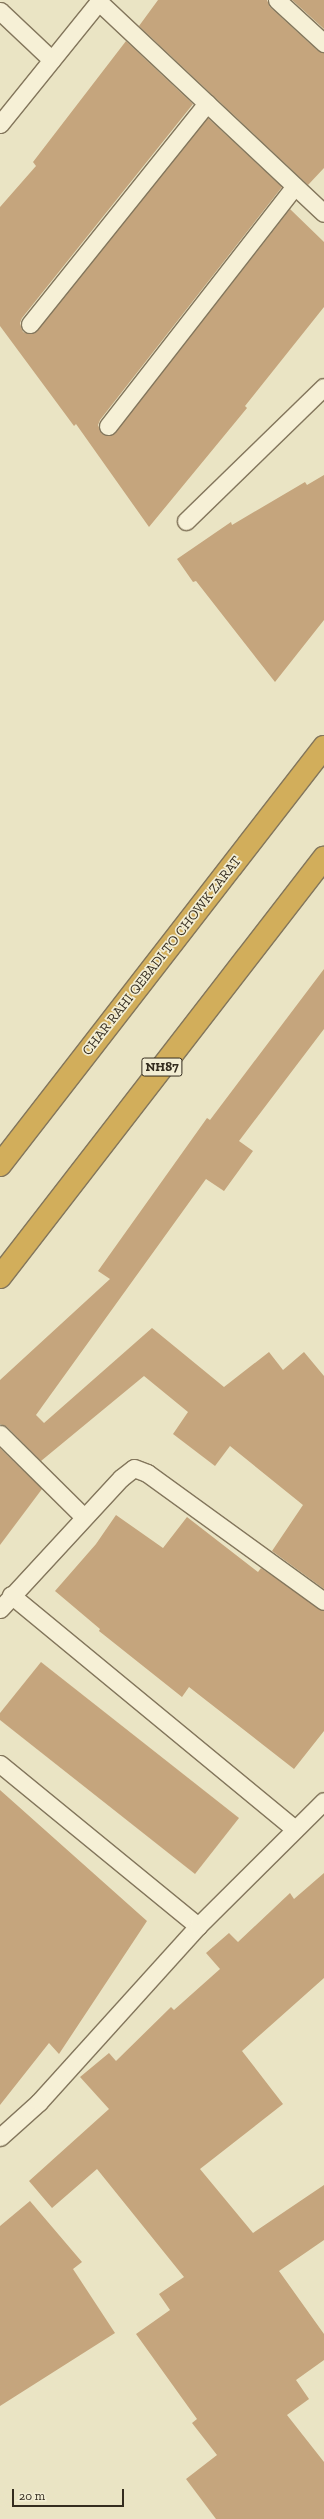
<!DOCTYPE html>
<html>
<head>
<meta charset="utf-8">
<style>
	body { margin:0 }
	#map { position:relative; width:324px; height:2519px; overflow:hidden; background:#eae4c4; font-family:"Zilla Slab",serif }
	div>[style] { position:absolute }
	.building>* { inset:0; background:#c5a57d }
	.roads { filter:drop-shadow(1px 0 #83765c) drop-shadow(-1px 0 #83765c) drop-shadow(0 1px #83765c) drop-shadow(0 -1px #83765c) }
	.lane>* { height:17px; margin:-8.5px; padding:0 8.5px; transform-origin:8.5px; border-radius:8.5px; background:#f6f0d6 }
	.highway>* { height:22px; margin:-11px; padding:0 11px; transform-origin:11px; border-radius:11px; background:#d2ae5b }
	span { translate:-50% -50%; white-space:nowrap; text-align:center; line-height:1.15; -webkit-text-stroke:3.5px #f2edd3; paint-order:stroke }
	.shield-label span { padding:1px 3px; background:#f2edd3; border:1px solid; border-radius:3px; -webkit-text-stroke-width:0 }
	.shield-label { font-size:13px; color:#342c1f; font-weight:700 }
	.street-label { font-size:14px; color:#342c1f }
	.scale { position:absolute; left:12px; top:2489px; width:112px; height:18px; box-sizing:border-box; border:2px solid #342c1f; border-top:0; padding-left:5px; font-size:12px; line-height:14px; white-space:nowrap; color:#342c1f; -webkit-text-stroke:3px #f2edd3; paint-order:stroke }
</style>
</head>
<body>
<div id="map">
	<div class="building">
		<div style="clip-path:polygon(158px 0,267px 0,270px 7px,317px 50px,324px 53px,324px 168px,308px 185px,139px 26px)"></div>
		<div style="clip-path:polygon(292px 0,324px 0,324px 29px)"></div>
		<div style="clip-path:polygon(126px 41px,193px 104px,22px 318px,20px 323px,23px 332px,29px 334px,38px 330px,208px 118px,282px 187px,100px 420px,98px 425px,102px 434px,107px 436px,116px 432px,290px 209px,324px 242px,324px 307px,245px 406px,247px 408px,149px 527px,76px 424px,74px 426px,0 326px,0 207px,36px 166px,33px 162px)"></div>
		<div style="clip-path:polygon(324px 475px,324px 620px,275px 682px,196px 581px,193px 582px,177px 559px,231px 522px,232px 525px,305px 482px,307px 485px)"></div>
		<div style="clip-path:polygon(324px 969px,324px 1029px,239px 1141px,253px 1151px,224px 1191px,206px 1179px,36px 1415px,44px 1423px,152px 1328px,224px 1387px,269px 1352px,283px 1370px,304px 1352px,324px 1376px,324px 1589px,272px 1551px,303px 1505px,230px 1446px,215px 1466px,173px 1434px,188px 1412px,144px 1376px,41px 1461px,7px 1427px,0 1424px,0 1380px,110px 1279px,98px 1271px,207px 1118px,210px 1120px)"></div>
		<div style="clip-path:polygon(0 1448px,42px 1489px,0 1545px)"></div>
		<div style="clip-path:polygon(116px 1515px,163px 1548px,187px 1517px,258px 1572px,261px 1568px,324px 1611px,324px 1731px,294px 1769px,189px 1687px,182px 1697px,99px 1631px,100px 1629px,55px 1591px,96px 1544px)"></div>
		<div style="clip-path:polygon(41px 1662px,239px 1818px,195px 1874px,0 1720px,0 1713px)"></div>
		<div style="clip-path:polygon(0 1790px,147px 1921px,59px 2054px,49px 2043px,0 2105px)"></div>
		<div style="clip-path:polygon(324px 1873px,324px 1978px,242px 2051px,283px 2104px,200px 2169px,253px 2233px,324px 2185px,324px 2240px,279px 2271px,324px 2334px,324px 2360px,296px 2380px,309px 2399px,287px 2415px,324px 2462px,324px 2519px,216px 2519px,186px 2479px,217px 2455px,192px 2423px,197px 2419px,136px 2334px,170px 2310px,159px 2294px,184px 2277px,97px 2169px,52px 2208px,29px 2181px,109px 2109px,80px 2077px,109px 2053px,116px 2061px,171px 2007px,174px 2010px,220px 1969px,206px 1953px,229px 1933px,238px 1942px,290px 1893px,294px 1899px)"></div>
		<div style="clip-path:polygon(30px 2201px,82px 2262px,73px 2269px,115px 2333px,0 2406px,0 2226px)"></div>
	</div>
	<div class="roads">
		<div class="lane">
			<div style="left:277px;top:0;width:64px;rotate:42.5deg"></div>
			<div style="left:99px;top:2px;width:308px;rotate:43.2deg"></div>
			<div style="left:0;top:11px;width:71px;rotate:43.3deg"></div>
			<div style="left:0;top:124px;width:159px;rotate:-51.1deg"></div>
			<div style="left:30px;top:324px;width:283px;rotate:-51.3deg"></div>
			<div style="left:108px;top:426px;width:304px;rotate:-52.1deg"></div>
			<div style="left:186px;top:521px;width:192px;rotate:-44.2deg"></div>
			<div style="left:0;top:1434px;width:118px;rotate:44.7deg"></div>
			<div style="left:11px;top:1595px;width:368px;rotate:39.5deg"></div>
			<div style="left:0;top:1609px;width:178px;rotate:-47.3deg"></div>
			<div style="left:121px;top:1478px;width:16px;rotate:-38deg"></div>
			<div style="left:134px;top:1468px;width:14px;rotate:21deg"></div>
			<div style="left:147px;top:1473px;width:218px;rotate:35.9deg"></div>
			<div style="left:0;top:1764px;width:256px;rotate:39.3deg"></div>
			<div style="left:0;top:2137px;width:52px;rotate:-41.9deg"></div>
			<div style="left:39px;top:2102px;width:237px;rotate:-47.9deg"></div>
			<div style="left:198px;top:1926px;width:177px;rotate:-44.8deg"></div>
		</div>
		<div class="highway">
			<div style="left:0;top:1165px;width:529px;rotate:-52.22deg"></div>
			<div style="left:0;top:1277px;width:530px;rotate:-52.29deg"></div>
		</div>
	</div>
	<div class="shield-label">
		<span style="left:162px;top:1067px">NH87</span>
	</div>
	<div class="street-label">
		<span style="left:162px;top:956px;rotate:-52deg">CHAR RAHI QEBADI TO CHOWK ZARAT</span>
	</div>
	<div class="scale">20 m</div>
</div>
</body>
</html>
